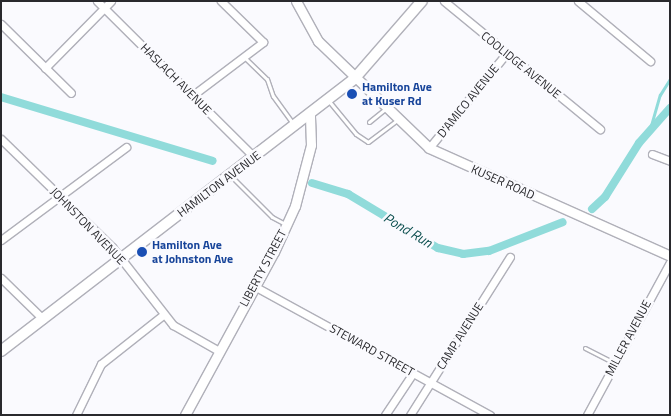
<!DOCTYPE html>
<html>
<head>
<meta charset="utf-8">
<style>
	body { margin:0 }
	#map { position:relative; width:671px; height:416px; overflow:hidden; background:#fafafe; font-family:"Titillium Web",sans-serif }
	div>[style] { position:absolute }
	.stream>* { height:2.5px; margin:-1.25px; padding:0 1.25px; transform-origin:1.25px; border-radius:1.25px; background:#90dbda }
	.canal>* { height:8px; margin:-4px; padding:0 4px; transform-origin:4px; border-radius:4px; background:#90dbda }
	.roads { filter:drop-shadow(1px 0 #b0b0b9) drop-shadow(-1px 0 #b0b0b9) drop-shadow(0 1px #b0b0b9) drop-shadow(0 -1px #b0b0b9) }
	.service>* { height:3px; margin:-1.5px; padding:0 1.5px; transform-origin:1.5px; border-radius:1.5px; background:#fff }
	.minor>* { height:7px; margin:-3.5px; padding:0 3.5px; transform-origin:3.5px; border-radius:3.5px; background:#fff }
	.tertiary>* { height:9px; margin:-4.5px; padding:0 4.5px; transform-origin:4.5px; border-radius:4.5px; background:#fff }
	.secondary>* { height:10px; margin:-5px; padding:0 5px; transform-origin:5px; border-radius:5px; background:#fff }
	.dots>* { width:14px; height:14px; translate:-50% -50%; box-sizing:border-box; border:2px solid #fafafe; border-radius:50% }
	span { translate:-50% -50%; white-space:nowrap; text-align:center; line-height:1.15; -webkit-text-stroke:5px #fafafe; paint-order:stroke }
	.street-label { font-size:12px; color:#29292d }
	.transit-label { font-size:12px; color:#164399; font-weight:700 }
	.left { translate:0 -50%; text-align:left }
	.water-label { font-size:14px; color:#0d5050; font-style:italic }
	.frame { position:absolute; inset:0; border:2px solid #29292d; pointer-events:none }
</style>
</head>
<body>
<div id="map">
	<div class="stream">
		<div style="left:650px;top:129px;width:35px;rotate:-74deg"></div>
		<div style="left:660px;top:95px;width:19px;rotate:-58deg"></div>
	</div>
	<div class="canal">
		<div style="left:1px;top:97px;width:221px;rotate:16.8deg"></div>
		<div style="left:312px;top:183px;width:38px;rotate:17deg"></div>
		<div style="left:348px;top:194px;width:105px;rotate:31deg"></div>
		<div style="left:438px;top:248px;width:26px;rotate:13deg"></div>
		<div style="left:463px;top:254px;width:26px;rotate:-7deg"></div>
		<div style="left:489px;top:251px;width:79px;rotate:-21.4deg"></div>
		<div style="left:592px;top:209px;width:18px;rotate:-43deg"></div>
		<div style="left:605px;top:197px;width:64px;rotate:-57.8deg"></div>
		<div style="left:639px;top:143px;width:47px;rotate:-48.5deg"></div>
	</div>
	<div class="roads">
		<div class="service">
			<div style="left:244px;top:57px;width:32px;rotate:44deg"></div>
			<div style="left:267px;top:79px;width:18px;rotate:71deg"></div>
			<div style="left:273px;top:96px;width:32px;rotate:54deg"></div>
			<div style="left:328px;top:100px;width:44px;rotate:50.5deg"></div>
			<div style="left:356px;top:134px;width:14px;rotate:34deg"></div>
			<div style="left:368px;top:142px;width:38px;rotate:-37deg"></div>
			<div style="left:369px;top:122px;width:22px;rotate:-39deg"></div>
			<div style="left:231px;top:176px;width:58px;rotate:45deg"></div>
			<div style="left:272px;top:217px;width:15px;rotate:28deg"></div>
			<div style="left:585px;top:348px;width:33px;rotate:27deg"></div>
		</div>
		<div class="minor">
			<div style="left:97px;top:1px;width:221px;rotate:44.8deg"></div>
			<div style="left:444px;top:1px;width:202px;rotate:39.4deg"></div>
			<div style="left:578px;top:1px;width:94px;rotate:39.8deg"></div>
			<div style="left:1px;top:24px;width:98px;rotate:44.6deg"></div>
			<div style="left:45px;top:68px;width:94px;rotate:-45.4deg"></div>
			<div style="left:193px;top:95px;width:88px;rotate:-37.1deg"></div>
			<div style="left:263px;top:42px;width:59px;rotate:-135.7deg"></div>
			<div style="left:1px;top:139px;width:155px;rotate:44.2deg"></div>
			<div style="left:112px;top:247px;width:99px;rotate:52deg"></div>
			<div style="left:173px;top:325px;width:53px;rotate:29.5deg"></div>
			<div style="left:429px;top:148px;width:122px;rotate:-50.7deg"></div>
			<div style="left:652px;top:154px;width:19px;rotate:21deg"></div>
			<div style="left:1px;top:240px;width:156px;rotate:-36.6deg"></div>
			<div style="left:1px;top:278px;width:59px;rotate:44.3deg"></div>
			<div style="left:254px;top:286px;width:269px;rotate:28.7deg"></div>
			<div style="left:76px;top:415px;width:57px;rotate:-63.9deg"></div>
			<div style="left:101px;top:364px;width:79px;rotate:-38.3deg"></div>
			<div style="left:385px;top:415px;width:50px;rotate:-56.3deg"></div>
			<div style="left:410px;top:415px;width:187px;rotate:-57.7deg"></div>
			<div style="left:587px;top:415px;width:174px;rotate:-61.5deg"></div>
		</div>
		<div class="tertiary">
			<div style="left:296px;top:1px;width:46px;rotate:61.2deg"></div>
			<div style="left:318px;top:41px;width:154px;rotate:43.9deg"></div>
			<div style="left:429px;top:148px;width:264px;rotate:24.1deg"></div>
			<div style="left:185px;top:415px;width:186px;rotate:-61.4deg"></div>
			<div style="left:274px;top:252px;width:51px;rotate:-65.5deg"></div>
			<div style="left:295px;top:206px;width:63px;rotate:-75.3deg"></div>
			<div style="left:311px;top:145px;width:33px;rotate:-92deg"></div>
		</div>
		<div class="secondary">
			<div style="left:1px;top:351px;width:447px;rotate:-37.6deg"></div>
			<div style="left:355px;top:78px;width:102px;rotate:-49deg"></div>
		</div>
	</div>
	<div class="dots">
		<div style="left:352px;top:94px;background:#1a4fb4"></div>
		<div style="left:142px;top:252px;background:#1a4fb4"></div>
	</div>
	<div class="street-label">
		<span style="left:521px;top:65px;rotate:39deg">COOLIDGE AVENUE</span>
		<span style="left:176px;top:79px;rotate:45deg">HASLACH AVENUE</span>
		<span style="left:468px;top:101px;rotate:-51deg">D'AMICO AVENUE</span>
		<span style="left:503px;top:182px;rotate:24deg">KUSER ROAD</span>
		<span style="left:219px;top:184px;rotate:-37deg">HAMILTON AVENUE</span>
		<span style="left:88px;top:226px;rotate:46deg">JOHNSTON AVENUE</span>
		<span style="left:263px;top:268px;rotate:-62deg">LIBERTY STREET</span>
		<span style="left:460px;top:336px;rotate:-58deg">CAMP AVENUE</span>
		<span style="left:628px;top:338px;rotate:-62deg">MILLER AVENUE</span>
		<span style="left:372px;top:350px;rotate:29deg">STEWARD STREET</span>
	</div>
	<div class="transit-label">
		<span class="left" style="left:362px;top:94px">Hamilton Ave<br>at Kuser Rd</span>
		<span class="left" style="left:152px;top:252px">Hamilton Ave<br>at Johnston Ave</span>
	</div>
	<div class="water-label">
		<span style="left:408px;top:230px;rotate:31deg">Pond Run</span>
	</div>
	<div class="frame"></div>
</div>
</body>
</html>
